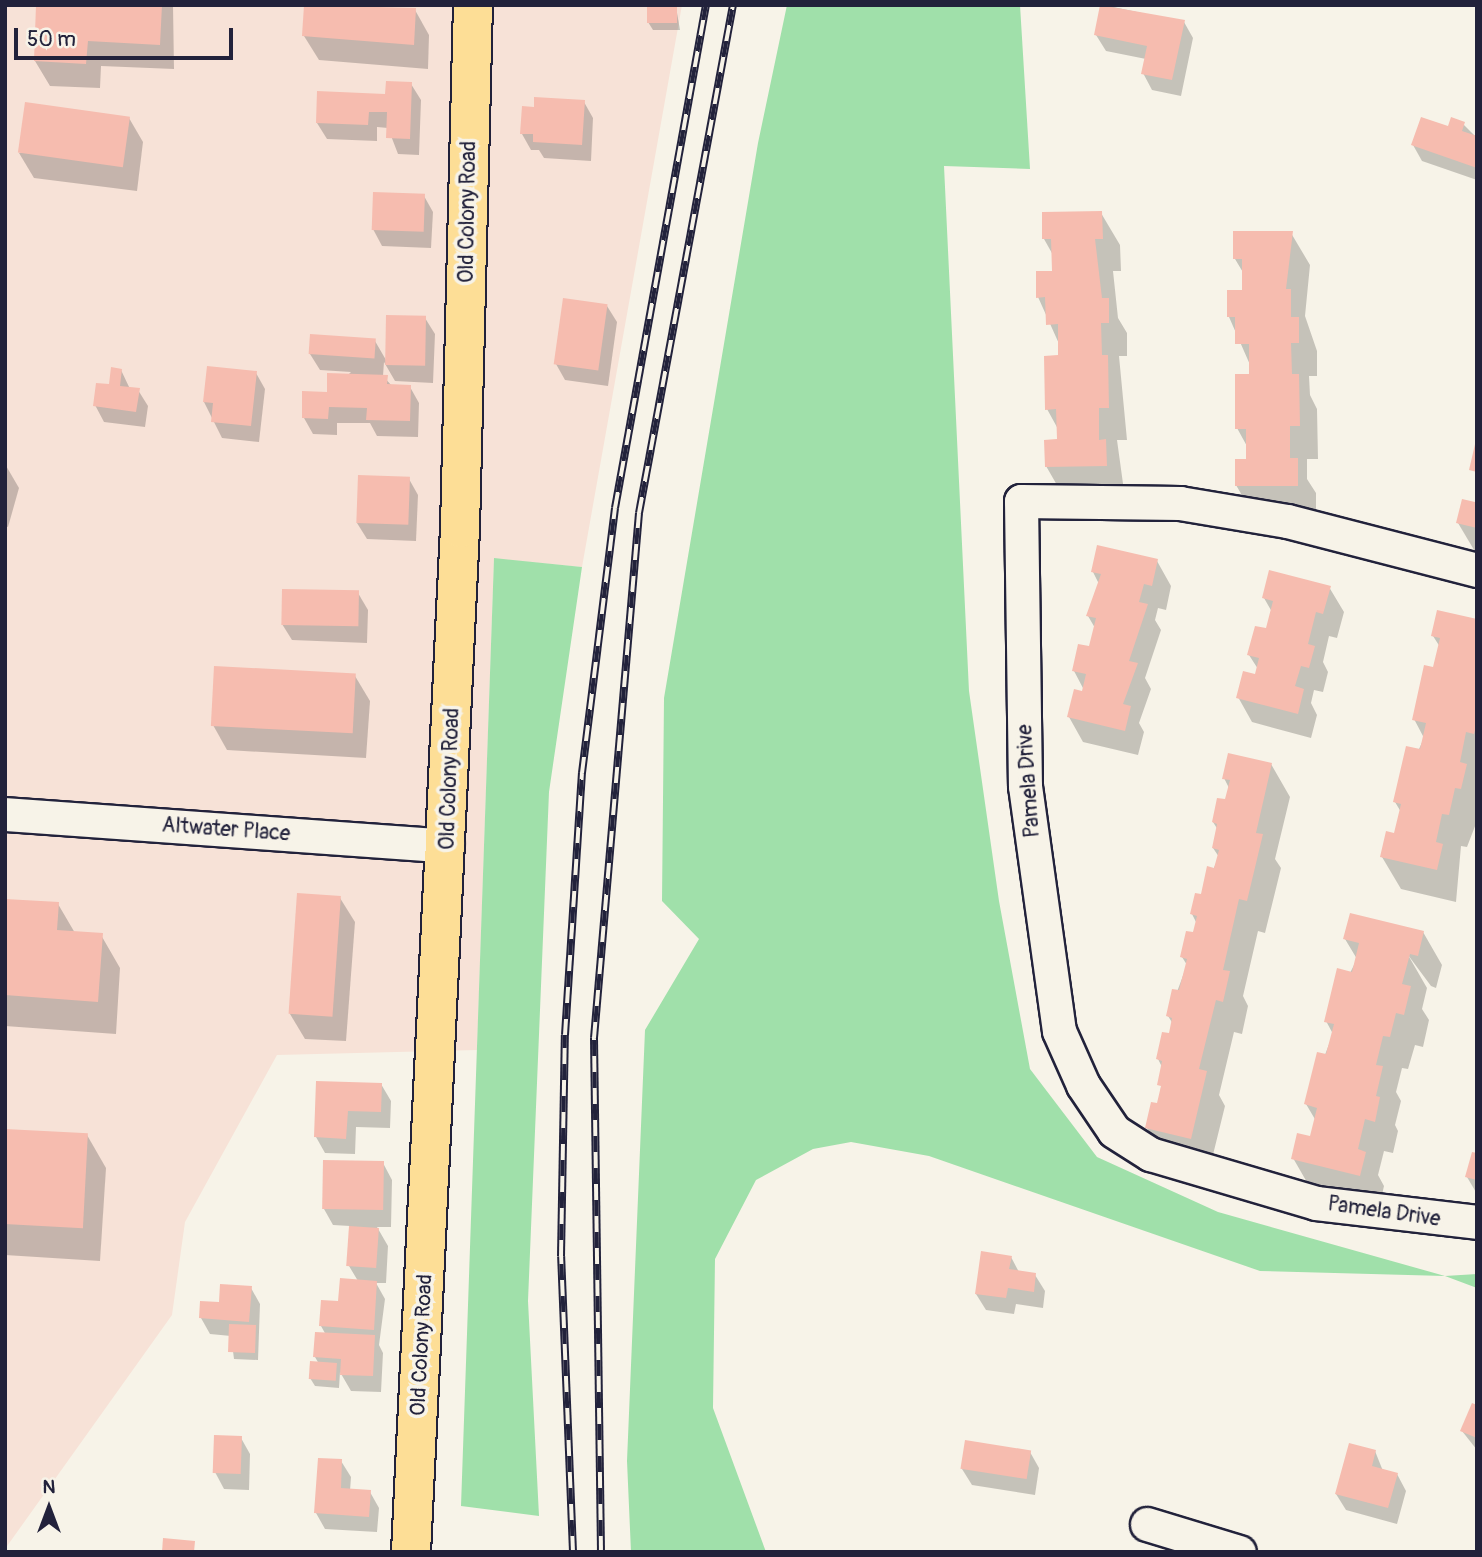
<!DOCTYPE html>
<html>
<head>
<meta charset="utf-8">
<style>
	body { margin:0 }
	#map { position:relative; width:1482px; height:1557px; overflow:hidden; background:#f7f3e8; font-family:Pangolin,sans-serif }
	div>[style] { position:absolute }
	.built>* { inset:0; background:#f7e2d7 }
	.green>* { inset:0; background:#a0e0aa }
	.shadow>* { inset:0; background:#0003 }
	.building>* { inset:0; background:#f6bcaf; transform-origin:0 0 }
	.roads { filter:drop-shadow(2px 0 #22223b) drop-shadow(-2px 0 #22223b) drop-shadow(0 2px #22223b) drop-shadow(0 -2px #22223b) }
	.minor>* { height:33px; margin:-16.5px; padding:0 16.5px; transform-origin:16.5px; border-radius:16.5px; background:#f7f3e8 }
	.major>* { height:38px; margin:-19px; padding:0 19px; transform-origin:19px; border-radius:19px; background:#fdde96 }
	.rail>* { height:8px; margin-top:-4px; transform-origin:0; background:repeating-linear-gradient(90deg,#f7f3e8 0 16px,#22223b 0 32px); box-sizing:border-box; border-block:2px solid #22223b }
	span { translate:-50% -50%; white-space:nowrap; text-align:center; line-height:1.15; -webkit-text-stroke:7px #f7f3e8; paint-order:stroke }
	.street-label { font-size:21px; color:#22223b }
	.frame { position:absolute; inset:0; border:7px solid #22223b; pointer-events:none }
	.north { position:absolute; left:14px; top:1473px; width:70px; height:70px; -webkit-text-stroke:5px #f7f3e8; paint-order:stroke; rotate:0deg; font-size:19px; font-weight:700; line-height:28px; text-align:center; color:#22223b }
	.north::after { content:''; display:block; margin:auto; width:24px; height:32px; background:#22223b; clip-path:polygon(50% 0,100% 100%,50% 72%,0 100%) }
	.scale { position:absolute; left:14px; top:28px; width:219px; height:32px; box-sizing:border-box; border:4px solid #22223b; border-top:0; padding-left:9px; font-size:21px; line-height:24px; white-space:nowrap; color:#22223b; -webkit-text-stroke:5px #f7f3e8; paint-order:stroke }
</style>
</head>
<body>
<div id="map">
	<div class="built">
		<div style="clip-path:polygon(5px 5px,682px 5px,582px 567px,494px 559px,477px 1050px,277px 1055px,185px 1222px,172px 1315px,5px 1549px)"></div>
	</div>
	<div class="green">
		<div style="clip-path:polygon(787px 5px,1020px 5px,1030px 169px,944px 166px,969px 691px,999px 901px,1030px 1069px,1097px 1157px,1218px 1212px,1445px 1276px,1477px 1274px,1477px 1288px,1445px 1276px,1260px 1271px,929px 1156px,851px 1142px,813px 1149px,756px 1180px,715px 1259px,713px 1408px,766px 1552px,631px 1552px,627px 1461px,645px 1030px,699px 939px,662px 901px,664px 698px,758px 143px)"></div>
		<div style="clip-path:polygon(494px 558px,582px 567px,549px 792px,528px 1301px,539px 1516px,461px 1506px)"></div>
	</div>
	<div class="shadow">
		<div style="clip-path:polygon(38px 5px,173px 5px,174px 69px,101px 66px,100px 88px,50px 86px,35px 61px)"></div>
		<div style="clip-path:polygon(1104px 5px,1184px 22px,1193px 38px,1181px 96px,1152px 90px,1143px 73px,1146px 59px,1106px 51px,1096px 35px)"></div>
		<div style="clip-path:polygon(676px 7px,680px 30px,653px 30px,648px 22px)"></div>
		<div style="clip-path:polygon(415px 10px,429px 35px,428px 69px,319px 60px,304px 36px)"></div>
		<div style="clip-path:polygon(411px 84px,421px 100px,419px 155px,398px 154px,388px 128px,377px 127px,377px 141px,327px 139px,317px 123px)"></div>
		<div style="clip-path:polygon(584px 102px,593px 118px,591px 161px,544px 158px,539px 150px,531px 150px,522px 134px,535px 108px)"></div>
		<div style="clip-path:polygon(129px 118px,143px 142px,137px 191px,34px 178px,19px 153px)"></div>
		<div style="clip-path:polygon(1463px 124px,1477px 138px,1477px 180px,1422px 161px,1413px 145px)"></div>
		<div style="clip-path:polygon(424px 196px,433px 212px,431px 248px,382px 246px,373px 229px)"></div>
		<div style="clip-path:polygon(1101px 213px,1120px 245px,1121px 271px,1113px 271px,1118px 318px,1127px 333px,1127px 356px,1119px 356px,1127px 440px,1117px 440px,1125px 498px,1065px 499px,1046px 466px,1058px 441px,1058px 429px,1047px 409px,1060px 346px,1038px 297px,1053px 273px,1053px 255px,1044px 239px)"></div>
		<div style="clip-path:polygon(1291px 233px,1310px 265px,1305px 316px,1317px 351px,1317px 376px,1309px 376px,1310px 395px,1317px 409px,1318px 459px,1307px 459px,1307px 479px,1316px 493px,1316px 518px,1255px 518px,1236px 485px,1248px 461px,1248px 448px,1237px 428px,1251px 367px,1229px 317px,1244px 292px,1244px 274px,1235px 259px)"></div>
		<div style="clip-path:polygon(607px 306px,617px 322px,608px 386px,565px 380px,556px 364px)"></div>
		<div style="clip-path:polygon(425px 318px,435px 334px,433px 383px,395px 381px,384px 362px,383px 376px,392px 386px,410px 387px,419px 403px,418px 437px,377px 436px,370px 423px,337px 423px,337px 435px,313px 434px,304px 418px,351px 372px,320px 370px,310px 354px,375px 341px,386px 360px)"></div>
		<div style="clip-path:polygon(121px 370px,130px 389px,138px 390px,148px 406px,145px 427px,104px 422px,95px 405px)"></div>
		<div style="clip-path:polygon(256px 373px,265px 389px,259px 442px,222px 438px,204px 402px)"></div>
		<div style="clip-path:polygon(5px 464px,19px 488px,8px 527px,5px 526px)"></div>
		<div style="clip-path:polygon(409px 479px,418px 495px,416px 541px,367px 539px,357px 523px)"></div>
		<div style="clip-path:polygon(1477px 500px,1477px 555px,1458px 523px)"></div>
		<div style="clip-path:polygon(1157px 561px,1171px 586px,1166px 610px,1158px 608px,1155px 620px,1161px 630px,1145px 678px,1151px 689px,1139px 723px,1144px 732px,1138px 755px,1083px 742px,1069px 717px,1084px 690px,1074px 671px,1091px 648px,1095px 628px,1088px 616px,1099px 584px,1093px 572px)"></div>
		<div style="clip-path:polygon(1329px 587px,1344px 612px,1337px 638px,1329px 636px,1323px 662px,1328px 672px,1323px 692px,1314px 690px,1311px 703px,1317px 715px,1311px 738px,1252px 722px,1238px 697px,1256px 676px,1258px 669px,1249px 655px,1267px 631px,1272px 612px,1264px 598px)"></div>
		<div style="clip-path:polygon(358px 593px,368px 610px,367px 643px,292px 640px,282px 624px)"></div>
		<div style="clip-path:polygon(1477px 621px,1477px 821px,1467px 847px,1461px 846px,1456px 902px,1401px 889px,1382px 857px,1395px 835px,1401px 812px,1395px 802px,1424px 738px,1414px 719px,1434px 669px,1440px 647px,1433px 636px)"></div>
		<div style="clip-path:polygon(355px 676px,370px 701px,366px 758px,227px 750px,213px 725px)"></div>
		<div style="clip-path:polygon(1271px 764px,1290px 797px,1275px 859px,1281px 868px,1265px 933px,1258px 931px,1243px 996px,1248px 1006px,1242px 1034px,1234px 1032px,1219px 1095px,1225px 1106px,1209px 1171px,1166px 1161px,1147px 1128px,1159px 1105px,1163px 1069px,1158px 1059px,1170px 1035px,1173px 1024px,1168px 1016px,1187px 965px,1182px 957px,1197px 924px,1192px 914px,1219px 857px,1213px 848px,1218px 830px,1213px 822px,1226px 802px,1229px 788px,1224px 778px)"></div>
		<div style="clip-path:polygon(340px 898px,355px 922px,346px 1041px,305px 1039px,290px 1014px)"></div>
		<div style="clip-path:polygon(5px 901px,58px 904px,75px 933px,101px 935px,120px 968px,116px 1034px,5px 1026px)"></div>
		<div style="clip-path:polygon(1423px 932px,1442px 965px,1436px 988px,1431px 986px,1408px 955px,1427px 988px,1422px 1009px,1429px 1020px,1423px 1047px,1415px 1045px,1408px 1069px,1402px 1068px,1396px 1092px,1401px 1101px,1395px 1125px,1398px 1131px,1393px 1153px,1384px 1151px,1378px 1175px,1384px 1186px,1379px 1208px,1312px 1191px,1293px 1158px,1311px 1138px,1316px 1121px,1306px 1104px,1333px 1034px,1326px 1021px,1357px 959px,1345px 939px)"></div>
		<div style="clip-path:polygon(318px 1082px,381px 1084px,391px 1101px,390px 1128px,356px 1127px,355px 1154px,325px 1153px,316px 1137px)"></div>
		<div style="clip-path:polygon(5px 1130px,87px 1135px,106px 1168px,100px 1261px,5px 1255px)"></div>
		<div style="clip-path:polygon(1477px 1155px,1477px 1194px,1467px 1177px)"></div>
		<div style="clip-path:polygon(383px 1163px,392px 1180px,391px 1227px,377px 1227px,388px 1246px,386px 1283px,376px 1283px,385px 1299px,379px 1345px,383px 1353px,381px 1392px,351px 1391px,340px 1372px,339px 1388px,315px 1386px,310px 1378px,319px 1364px,315px 1357px,326px 1335px,321px 1326px,358px 1281px,349px 1266px,350px 1226px,333px 1225px,324px 1209px)"></div>
		<div style="clip-path:polygon(1011px 1257px,1019px 1272px,1035px 1275px,1045px 1291px,1043px 1308px,1016px 1304px,1014px 1314px,986px 1310px,976px 1294px)"></div>
		<div style="clip-path:polygon(251px 1288px,260px 1304px,258px 1360px,234px 1359px,231px 1336px,210px 1334px,201px 1318px)"></div>
		<div style="clip-path:polygon(1477px 1407px,1477px 1450px,1462px 1431px)"></div>
		<div style="clip-path:polygon(241px 1438px,250px 1454px,249px 1490px,224px 1489px,215px 1472px)"></div>
		<div style="clip-path:polygon(1375px 1451px,1383px 1471px,1397px 1474px,1406px 1491px,1397px 1524px,1346px 1510px,1336px 1494px)"></div>
		<div style="clip-path:polygon(1030px 1452px,1039px 1468px,1035px 1495px,972px 1485px,962px 1469px)"></div>
		<div style="clip-path:polygon(341px 1461px,351px 1477px,350px 1491px,370px 1492px,379px 1508px,377px 1532px,325px 1529px,316px 1513px)"></div>
	</div>
	<div class="building">
		<div style="clip-path:polygon(36px 5px,162px 5px,160px 45px,88px 41px,86px 64px,34px 61px)"></div>
		<div style="clip-path:polygon(304px 5px,416px 8px,414px 45px,302px 36px)"></div>
		<div style="left:647px;top:5px;width:30px;height:18px"></div>
		<div style="clip-path:polygon(1100px 5px,1185px 20px,1172px 80px,1141px 74px,1147px 46px,1094px 35px)"></div>
		<div style="clip-path:polygon(386px 81px,412px 82px,410px 139px,386px 138px,387px 112px,369px 112px,368px 125px,316px 123px,317px 91px,385px 94px)"></div>
		<div style="clip-path:polygon(534px 97px,585px 100px,582px 145px,533px 142px,533px 134px,520px 134px,522px 106px,534px 107px)"></div>
		<div style="left:25px;top:102px;width:106px;height:51px;rotate:8deg"></div>
		<div style="clip-path:polygon(1421px 117px,1448px 126px,1451px 117px,1465px 122px,1462px 131px,1477px 136px,1477px 168px,1411px 145px)"></div>
		<div style="left:373px;top:192px;width:52px;height:38px;rotate:2deg"></div>
		<div style="clip-path:polygon(1102px 211px,1103px 239px,1095px 239px,1102px 298px,1109px 298px,1109px 323px,1101px 323px,1102px 355px,1108px 355px,1109px 408px,1099px 408px,1099px 440px,1106px 439px,1107px 466px,1045px 467px,1044px 440px,1057px 439px,1056px 409px,1045px 410px,1044px 356px,1058px 355px,1058px 324px,1046px 325px,1045px 297px,1036px 298px,1036px 271px,1052px 271px,1051px 239px,1042px 239px,1042px 212px)"></div>
		<div style="clip-path:polygon(1233px 231px,1293px 231px,1286px 289px,1291px 289px,1291px 317px,1299px 317px,1299px 343px,1291px 343px,1292px 374px,1299px 374px,1300px 426px,1290px 426px,1290px 458px,1298px 458px,1298px 486px,1235px 486px,1235px 459px,1246px 459px,1246px 429px,1235px 429px,1235px 374px,1249px 374px,1249px 344px,1235px 344px,1235px 317px,1227px 317px,1227px 290px,1242px 290px,1242px 259px,1233px 259px)"></div>
		<div style="left:563px;top:298px;width:45px;height:67px;rotate:8deg"></div>
		<div style="left:386px;top:315px;width:40px;height:50px;rotate:1deg"></div>
		<div style="left:310px;top:334px;width:66px;height:20px;rotate:4deg"></div>
		<div style="clip-path:polygon(207px 366px,257px 371px,251px 426px,211px 422px,213px 403px,203px 402px)"></div>
		<div style="clip-path:polygon(111px 367px,122px 369px,120px 386px,140px 388px,136px 412px,93px 406px,96px 383px,109px 384px)"></div>
		<div style="clip-path:polygon(327px 373px,388px 375px,387px 384px,411px 385px,410px 421px,366px 420px,367px 408px,329px 407px,328px 419px,302px 418px,302px 391px,327px 392px)"></div>
		<div style="clip-path:polygon(1476px 440px,1477px 440px,1477px 472px,1469px 470px)"></div>
		<div style="left:358px;top:475px;width:52px;height:48px;rotate:2deg"></div>
		<div style="clip-path:polygon(1477px 497px,1477px 528px,1456px 523px,1462px 499px,1475px 502px)"></div>
		<div style="clip-path:polygon(1097px 545px,1158px 559px,1152px 586px,1144px 584px,1139px 602px,1148px 604px,1129px 661px,1138px 663px,1123px 704px,1131px 706px,1125px 731px,1067px 717px,1074px 689px,1082px 691px,1086px 674px,1072px 671px,1078px 644px,1089px 646px,1096px 618px,1086px 616px,1101px 574px,1091px 572px)"></div>
		<div style="clip-path:polygon(1269px 570px,1331px 586px,1323px 614px,1316px 612px,1308px 644px,1315px 646px,1309px 668px,1301px 666px,1295px 686px,1304px 689px,1298px 714px,1236px 698px,1243px 671px,1255px 674px,1259px 658px,1247px 655px,1255px 626px,1266px 628px,1273px 601px,1262px 598px)"></div>
		<div style="left:282px;top:589px;width:77px;height:36px;rotate:1deg"></div>
		<div style="clip-path:polygon(1437px 610px,1477px 619px,1477px 722px,1474px 734px,1466px 732px,1460px 762px,1467px 764px,1461px 789px,1455px 788px,1449px 815px,1442px 814px,1436px 842px,1443px 844px,1437px 870px,1380px 857px,1386px 831px,1394px 833px,1401px 804px,1393px 802px,1406px 746px,1420px 749px,1426px 723px,1412px 720px,1424px 665px,1433px 667px,1440px 638px,1431px 636px)"></div>
		<div style="left:214px;top:666px;width:142px;height:60px;rotate:3deg"></div>
		<div style="clip-path:polygon(1228px 753px,1272px 763px,1256px 833px,1263px 834px,1247px 901px,1239px 899px,1223px 970px,1230px 971px,1223px 1002px,1216px 1000px,1199px 1069px,1207px 1071px,1191px 1139px,1145px 1128px,1151px 1102px,1157px 1103px,1161px 1086px,1157px 1085px,1162px 1061px,1156px 1059px,1162px 1032px,1169px 1033px,1172px 1018px,1166px 1016px,1172px 989px,1179px 990px,1187px 959px,1180px 957px,1186px 931px,1193px 932px,1197px 916px,1190px 914px,1195px 893px,1201px 894px,1207px 866px,1214px 868px,1219px 850px,1212px 848px,1217px 824px,1212px 822px,1217px 798px,1225px 799px,1230px 780px,1222px 779px)"></div>
		<div style="left:297px;top:893px;width:44px;height:121px;rotate:4deg"></div>
		<div style="clip-path:polygon(5px 899px,59px 902px,57px 930px,103px 933px,98px 1002px,5px 995px)"></div>
		<div style="clip-path:polygon(1350px 913px,1424px 931px,1418px 956px,1410px 954px,1402px 984px,1411px 986px,1404px 1015px,1396px 1013px,1390px 1037px,1383px 1036px,1376px 1065px,1383px 1066px,1376px 1096px,1380px 1097px,1375px 1122px,1365px 1119px,1358px 1149px,1366px 1152px,1360px 1176px,1291px 1159px,1297px 1133px,1310px 1136px,1317px 1108px,1304px 1104px,1317px 1052px,1326px 1054px,1334px 1024px,1324px 1022px,1337px 968px,1352px 972px,1359px 943px,1343px 939px)"></div>
		<div style="clip-path:polygon(316px 1081px,382px 1083px,381px 1112px,348px 1111px,346px 1139px,314px 1137px)"></div>
		<div style="left:5px;top:1129px;width:83px;height:95px;rotate:3deg"></div>
		<div style="clip-path:polygon(1472px 1152px,1477px 1153px,1477px 1180px,1465px 1177px)"></div>
		<div style="left:323px;top:1160px;width:61px;height:49px;rotate:1deg"></div>
		<div style="left:349px;top:1226px;width:30px;height:40px;rotate:4deg"></div>
		<div style="clip-path:polygon(981px 1251px,1012px 1256px,1009px 1269px,1036px 1273px,1034px 1292px,1008px 1288px,1006px 1298px,975px 1294px)"></div>
		<div style="clip-path:polygon(340px 1278px,377px 1281px,374px 1330px,319px 1326px,321px 1300px,338px 1301px)"></div>
		<div style="clip-path:polygon(220px 1284px,252px 1286px,249px 1322px,199px 1318px,200px 1301px,219px 1302px)"></div>
		<div style="left:229px;top:1324px;width:27px;height:28px;rotate:2deg"></div>
		<div style="clip-path:polygon(315px 1332px,375px 1335px,373px 1376px,340px 1375px,341px 1359px,313px 1357px)"></div>
		<div style="left:310px;top:1361px;width:27px;height:18px;rotate:4deg"></div>
		<div style="clip-path:polygon(1472px 1403px,1477px 1405px,1477px 1438px,1460px 1431px)"></div>
		<div style="left:214px;top:1435px;width:28px;height:38px;rotate:2deg"></div>
		<div style="left:965px;top:1440px;width:67px;height:29px;rotate:9deg"></div>
		<div style="clip-path:polygon(1349px 1443px,1376px 1450px,1372px 1466px,1398px 1473px,1388px 1508px,1335px 1494px)"></div>
		<div style="clip-path:polygon(318px 1458px,342px 1459px,341px 1488px,371px 1490px,369px 1517px,314px 1513px)"></div>
		<div style="clip-path:polygon(163px 1538px,195px 1541px,194px 1552px,162px 1552px)"></div>
	</div>
	<div class="roads">
		<div class="minor">
			<div style="left:1477px;top:570px;width:196px;rotate:-165.5deg"></div>
			<div style="left:1287px;top:521px;width:109px;rotate:-170.5deg"></div>
			<div style="left:1180px;top:503px;width:159px;rotate:-179.3deg"></div>
			<div style="left:1021px;top:501px;width:285px;rotate:89.2deg"></div>
			<div style="left:1025px;top:786px;width:247px;rotate:82.1deg"></div>
			<div style="left:1059px;top:1031px;width:59px;rotate:66deg"></div>
			<div style="left:1083px;top:1085px;width:55px;rotate:56deg"></div>
			<div style="left:1114px;top:1131px;width:43px;rotate:32.6deg"></div>
			<div style="left:1150px;top:1154px;width:173px;rotate:16.4deg"></div>
			<div style="left:1316px;top:1203px;width:162px;rotate:6.7deg"></div>
			<div style="left:5px;top:814px;width:443px;rotate:4.1deg"></div>
			<div style="left:1147px;top:1524px;width:96px;rotate:16.9deg"></div>
		</div>
		<div class="major">
			<div style="left:411px;top:1552px;width:1025px;rotate:-87.26deg"></div>
			<div style="left:460px;top:528px;width:523px;rotate:-88.58deg"></div>
		</div>
	</div>
	<div class="rail">
		<div style="left:573px;top:1552px;width:296px;rotate:-92.3deg"></div>
		<div style="left:561px;top:1256px;width:221px;rotate:-89deg"></div>
		<div style="left:565px;top:1035px;width:263px;rotate:-86.3deg"></div>
		<div style="left:582px;top:773px;width:267px;rotate:-82.9deg"></div>
		<div style="left:615px;top:508px;width:511px;rotate:-79.75deg"></div>
		<div style="left:601px;top:1552px;width:514px;rotate:-90.78deg"></div>
		<div style="left:594px;top:1038px;width:527px;rotate:-85.1deg"></div>
		<div style="left:639px;top:513px;width:517px;rotate:-79.52deg"></div>
	</div>
	<div class="street-label">
		<span style="left:468px;top:212px;rotate:-89deg">Old Colony Road</span>
		<span style="left:450px;top:779px;rotate:-88deg">Old Colony Road</span>
		<span style="left:1029px;top:781px;rotate:-94deg">Pamela Drive</span>
		<span style="left:226px;top:830px;rotate:4deg">Altwater Place</span>
		<span style="left:1384px;top:1212px;rotate:8deg">Pamela Drive</span>
		<span style="left:422px;top:1345px;rotate:-87deg">Old Colony Road</span>
	</div>
	<div class="frame"></div>
	<div class="north">N</div>
	<div class="scale">50 m</div>
</div>
</body>
</html>
